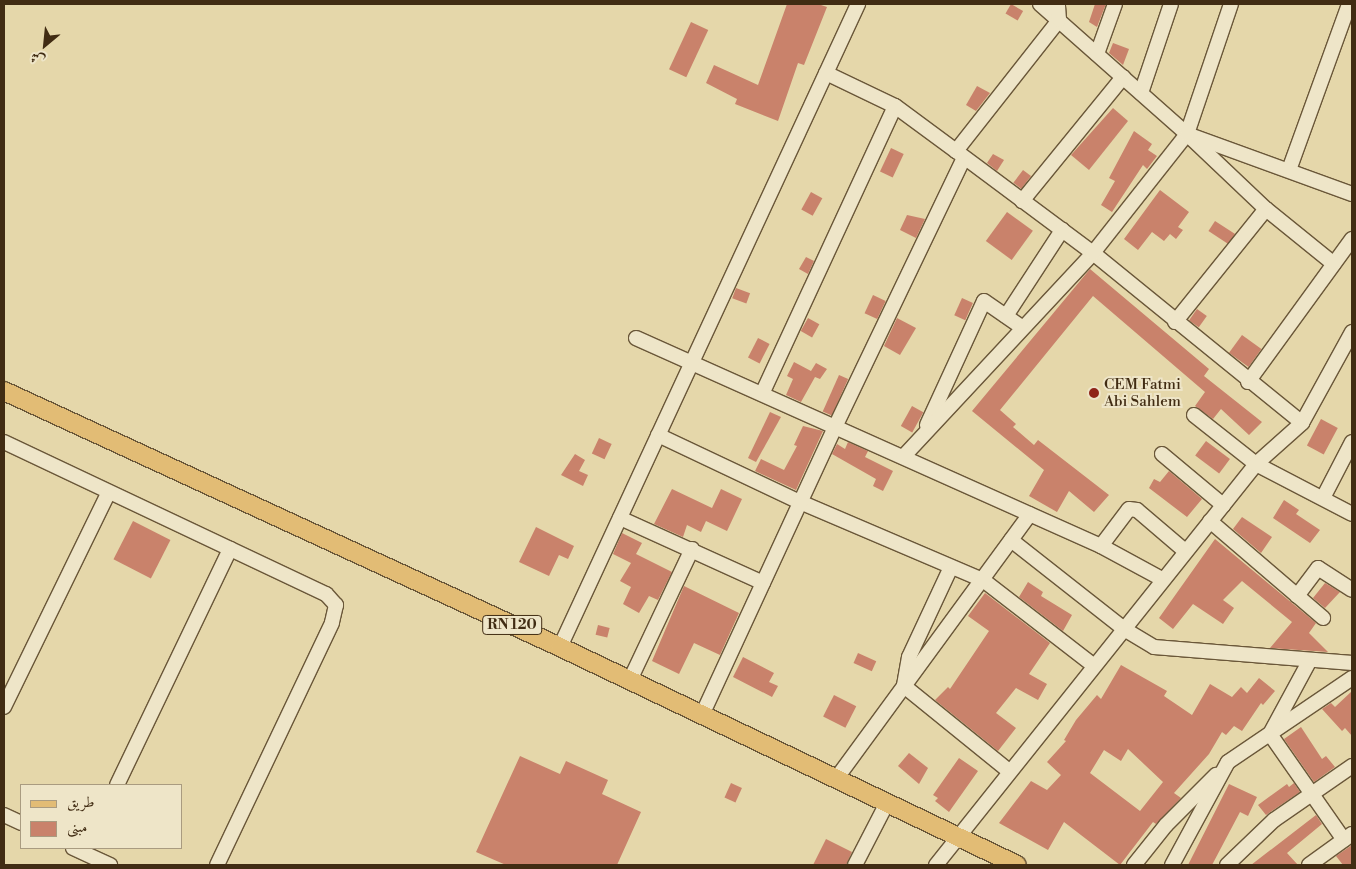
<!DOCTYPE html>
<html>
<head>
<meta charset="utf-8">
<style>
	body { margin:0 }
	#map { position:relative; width:1356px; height:869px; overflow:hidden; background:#e5d7aa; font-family:"Libre Bodoni",Amiri,serif }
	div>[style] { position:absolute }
	.building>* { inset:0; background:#c9826b; transform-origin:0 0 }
	.roads { filter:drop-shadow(1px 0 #6a5739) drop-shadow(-1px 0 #6a5739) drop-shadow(0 1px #6a5739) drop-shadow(0 -1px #6a5739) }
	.minor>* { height:14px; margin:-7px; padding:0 7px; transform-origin:7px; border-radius:7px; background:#eee5c8 }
	.major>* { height:18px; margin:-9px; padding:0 9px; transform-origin:9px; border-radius:9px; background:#e2bc75 }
	.dots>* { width:14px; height:14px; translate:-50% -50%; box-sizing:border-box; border:2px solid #eee5c8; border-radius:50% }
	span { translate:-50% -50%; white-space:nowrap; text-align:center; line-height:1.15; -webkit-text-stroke:4px #eee5c8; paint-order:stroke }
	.shield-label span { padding:1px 4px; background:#eee5c8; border:1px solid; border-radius:4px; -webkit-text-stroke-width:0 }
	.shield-label { font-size:14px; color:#412c13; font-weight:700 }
	.poi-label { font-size:15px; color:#412c13 }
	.left { translate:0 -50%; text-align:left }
	.frame { position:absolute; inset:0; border:5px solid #412c13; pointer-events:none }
	.legend { position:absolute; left:20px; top:784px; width:162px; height:65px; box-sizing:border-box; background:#eee5c8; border:1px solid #a99b80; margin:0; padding:6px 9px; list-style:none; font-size:15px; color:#412c13 }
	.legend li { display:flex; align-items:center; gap:10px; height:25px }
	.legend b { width:25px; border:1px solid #a99b80 }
	.north { position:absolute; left:20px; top:20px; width:50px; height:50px; -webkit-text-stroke:4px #eee5c8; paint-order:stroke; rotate:208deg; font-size:14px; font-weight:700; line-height:20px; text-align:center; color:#412c13 }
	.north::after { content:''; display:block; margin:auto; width:18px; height:22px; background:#412c13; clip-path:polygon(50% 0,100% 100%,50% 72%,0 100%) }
</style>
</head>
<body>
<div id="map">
	<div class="building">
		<div style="clip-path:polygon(787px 4px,818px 4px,827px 7px,804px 65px,798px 63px,778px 121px,735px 104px,737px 99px,706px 83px,714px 65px,758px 85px)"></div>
		<div style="left:1011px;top:4px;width:14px;height:11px;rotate:30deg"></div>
		<div style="clip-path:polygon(1095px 4px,1106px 4px,1097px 27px,1089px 22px)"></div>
		<div style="left:691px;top:22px;width:19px;height:52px;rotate:25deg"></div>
		<div style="clip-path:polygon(1113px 43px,1129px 49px,1123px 65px,1109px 53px)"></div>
		<div style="clip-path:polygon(977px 86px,990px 93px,976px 111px,966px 105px)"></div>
		<div style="clip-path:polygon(1113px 108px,1128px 121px,1089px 170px,1071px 155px)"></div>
		<div style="clip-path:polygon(1134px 131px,1152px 144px,1148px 150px,1157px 156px,1147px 169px,1143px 165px,1112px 212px,1101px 205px,1115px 181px,1109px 178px)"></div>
		<div style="left:891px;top:148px;width:14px;height:26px;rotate:25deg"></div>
		<div style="clip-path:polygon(993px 154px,1004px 160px,997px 171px,987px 163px)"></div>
		<div style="left:1023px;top:170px;width:10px;height:16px;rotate:37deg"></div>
		<div style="clip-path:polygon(1160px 190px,1189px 212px,1178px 227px,1183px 230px,1176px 239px,1170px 234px,1164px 241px,1152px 232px,1138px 250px,1124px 239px)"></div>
		<div style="left:811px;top:192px;width:13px;height:20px;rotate:29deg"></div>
		<div style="left:1007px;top:212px;width:32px;height:36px;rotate:36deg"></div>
		<div style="clip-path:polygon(907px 215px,925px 219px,916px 238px,900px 230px)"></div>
		<div style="left:1215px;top:221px;width:24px;height:12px;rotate:33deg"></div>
		<div style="clip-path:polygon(806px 257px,814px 261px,808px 274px,799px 269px)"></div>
		<div style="clip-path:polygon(1090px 269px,1209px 369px,1204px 376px,1262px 422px,1249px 435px,1221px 409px,1213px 419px,1195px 406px,1205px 392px,1093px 296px,1000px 410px,1016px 424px,1013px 427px,1034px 445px,1038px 440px,1109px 495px,1094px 512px,1069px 491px,1057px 512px,1029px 496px,1044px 470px,972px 411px)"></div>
		<div style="left:736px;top:288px;width:15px;height:11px;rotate:20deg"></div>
		<div style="left:873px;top:295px;width:14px;height:20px;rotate:25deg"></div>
		<div style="left:962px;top:298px;width:12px;height:19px;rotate:24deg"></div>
		<div style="left:1197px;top:309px;width:12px;height:14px;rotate:35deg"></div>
		<div style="left:808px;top:318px;width:13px;height:15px;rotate:29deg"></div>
		<div style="clip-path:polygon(897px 318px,916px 328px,900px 355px,884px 346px)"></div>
		<div style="left:1242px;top:335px;width:24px;height:22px;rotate:36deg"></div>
		<div style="left:758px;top:338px;width:13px;height:22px;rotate:27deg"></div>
		<div style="clip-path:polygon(794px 362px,811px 371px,816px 363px,827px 369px,820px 379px,815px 377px,801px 402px,786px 395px,793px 379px,787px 376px)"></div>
		<div style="left:839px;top:375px;width:10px;height:40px;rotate:24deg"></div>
		<div style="left:912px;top:406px;width:13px;height:23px;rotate:29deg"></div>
		<div style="clip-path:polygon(770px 412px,781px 417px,756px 462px,748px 458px)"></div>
		<div style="left:1321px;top:419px;width:19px;height:30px;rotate:28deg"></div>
		<div style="clip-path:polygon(803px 426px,823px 431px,796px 490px,755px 471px,761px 459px,784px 470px,797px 446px,794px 445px)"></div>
		<div style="left:599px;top:438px;width:14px;height:17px;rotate:25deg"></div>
		<div style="left:1206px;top:441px;width:30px;height:18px;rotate:37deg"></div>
		<div style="clip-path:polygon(848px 442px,868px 451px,865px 457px,893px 471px,883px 491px,873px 486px,876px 479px,832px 454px,837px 444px,845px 449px)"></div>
		<div style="clip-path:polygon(575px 454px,585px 460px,579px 471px,588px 475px,583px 486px,561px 475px)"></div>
		<div style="clip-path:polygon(1169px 471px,1202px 499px,1187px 517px,1149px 488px,1154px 479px,1160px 482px)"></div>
		<div style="clip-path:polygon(672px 489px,712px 508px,721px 489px,742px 499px,727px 531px,706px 521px,701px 532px,687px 525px,683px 537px,654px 524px)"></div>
		<div style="clip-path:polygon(1284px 500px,1299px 510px,1296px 514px,1320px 530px,1310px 543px,1273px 518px)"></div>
		<div style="clip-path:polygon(1242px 517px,1272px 537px,1261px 553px,1233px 529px)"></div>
		<div style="left:133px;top:521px;width:42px;height:43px;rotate:27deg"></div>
		<div style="clip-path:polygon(536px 527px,574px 546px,568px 559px,559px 555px,549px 576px,519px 562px)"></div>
		<div style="clip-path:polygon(622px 533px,642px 543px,636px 554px,672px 572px,658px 600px,649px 596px,639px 613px,623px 604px,631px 587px,620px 581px,631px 563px,613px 554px)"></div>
		<div style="clip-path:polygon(1215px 539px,1316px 623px,1309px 633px,1328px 652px,1270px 648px,1292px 622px,1242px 581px,1223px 600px,1234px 608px,1223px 624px,1193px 604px,1173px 629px,1159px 618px)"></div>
		<div style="clip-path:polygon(1028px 582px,1043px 592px,1041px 596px,1072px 615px,1063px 631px,1019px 597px)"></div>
		<div style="clip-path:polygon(1325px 583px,1340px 592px,1325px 608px,1313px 598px)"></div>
		<div style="clip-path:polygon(684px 586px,739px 613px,720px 655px,694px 643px,679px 674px,652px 661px)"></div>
		<div style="clip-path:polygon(985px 593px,1050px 643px,1029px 674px,1047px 684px,1038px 700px,1016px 688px,996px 713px,1016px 728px,998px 751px,935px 700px,948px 687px,950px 689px,989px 631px,968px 616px)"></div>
		<div style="left:598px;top:625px;width:12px;height:10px;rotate:14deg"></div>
		<div style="left:858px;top:653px;width:20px;height:11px;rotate:24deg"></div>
		<div style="clip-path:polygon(743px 657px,774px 673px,769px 682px,778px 686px,772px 697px,733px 677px)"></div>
		<div style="clip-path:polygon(evenodd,1121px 665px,1167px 691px,1164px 696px,1192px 715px,1210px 684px,1232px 697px,1241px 687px,1247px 693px,1259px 678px,1275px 691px,1263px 705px,1261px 703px,1242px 731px,1234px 726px,1226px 735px,1222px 732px,1209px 754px,1174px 793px,1181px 798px,1156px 824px,1153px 822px,1120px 865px,1064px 822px,1048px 850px,999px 823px,1031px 781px,1047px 790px,1061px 775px,1047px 762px,1066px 741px,1064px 740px,1076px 720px,1097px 695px,1101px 699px,1121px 665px,1128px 749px,1163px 782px,1140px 811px,1090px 773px,1104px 750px,1121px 761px,1128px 749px)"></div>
		<div style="clip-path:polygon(1352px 691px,1352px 736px,1345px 728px,1342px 731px,1322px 709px,1331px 703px,1335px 707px)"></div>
		<div style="left:834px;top:695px;width:25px;height:24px;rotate:27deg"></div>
		<div style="clip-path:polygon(1301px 727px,1322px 759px,1326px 756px,1335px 767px,1314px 782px,1284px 739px)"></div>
		<div style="clip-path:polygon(909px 753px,928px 768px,919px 784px,898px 766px)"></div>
		<div style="clip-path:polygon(520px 756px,560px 774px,566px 761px,608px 780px,602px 794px,641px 812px,617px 865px,506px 865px,476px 852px)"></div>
		<div style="clip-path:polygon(959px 758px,978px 771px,949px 812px,935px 801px,938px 798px,933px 795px)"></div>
		<div style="left:731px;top:783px;width:12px;height:16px;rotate:24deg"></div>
		<div style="clip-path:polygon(1294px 783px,1300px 792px,1266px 815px,1258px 805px,1287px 784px,1289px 787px)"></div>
		<div style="clip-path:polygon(1229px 784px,1257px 797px,1248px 816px,1240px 812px,1212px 865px,1188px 865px)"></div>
		<div style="clip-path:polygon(1316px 815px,1322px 824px,1287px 853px,1298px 865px,1251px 865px)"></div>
		<div style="clip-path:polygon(826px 839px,852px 852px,846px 865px,813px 865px)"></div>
		<div style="clip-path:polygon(1352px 845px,1352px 865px,1343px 865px,1336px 856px)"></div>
	</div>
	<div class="roads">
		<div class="minor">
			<div style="left:1040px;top:4px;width:196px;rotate:41.5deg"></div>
			<div style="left:1187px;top:134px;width:176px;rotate:20deg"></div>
			<div style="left:1097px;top:54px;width:53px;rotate:-70.2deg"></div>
			<div style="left:826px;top:73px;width:76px;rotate:25.6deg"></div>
			<div style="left:895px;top:106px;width:76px;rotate:36.4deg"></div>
			<div style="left:956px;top:151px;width:171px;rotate:36.7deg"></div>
			<div style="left:1093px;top:253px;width:269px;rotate:39.1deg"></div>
			<div style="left:1141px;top:93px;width:94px;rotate:-71.4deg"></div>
			<div style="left:1190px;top:137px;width:105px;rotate:43.5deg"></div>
			<div style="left:1266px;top:209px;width:87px;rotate:39deg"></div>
			<div style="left:956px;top:151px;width:167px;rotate:-51.8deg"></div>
			<div style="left:1059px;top:20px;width:16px;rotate:-94deg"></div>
			<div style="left:1289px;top:170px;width:177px;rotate:-70.1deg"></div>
			<div style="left:1022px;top:201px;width:160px;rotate:-50.8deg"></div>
			<div style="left:1006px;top:316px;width:103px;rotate:-56.9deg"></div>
			<div style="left:1175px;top:322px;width:145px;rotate:-51.2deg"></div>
			<div style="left:636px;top:338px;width:509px;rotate:24.1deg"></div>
			<div style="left:1101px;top:546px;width:69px;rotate:28.4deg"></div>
			<div style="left:1248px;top:382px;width:177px;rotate:-54deg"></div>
			<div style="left:762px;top:394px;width:317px;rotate:-65.2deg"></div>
			<div style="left:1194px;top:415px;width:79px;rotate:38.3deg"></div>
			<div style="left:1256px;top:464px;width:108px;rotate:27.5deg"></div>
			<div style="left:927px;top:425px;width:136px;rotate:-65.3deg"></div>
			<div style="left:984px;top:301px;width:47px;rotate:34.7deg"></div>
			<div style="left:658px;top:435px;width:157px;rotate:25.3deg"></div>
			<div style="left:800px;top:502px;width:199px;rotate:23.1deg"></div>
			<div style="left:983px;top:580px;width:139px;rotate:37.7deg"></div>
			<div style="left:4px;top:442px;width:356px;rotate:25.3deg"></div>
			<div style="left:326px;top:594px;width:15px;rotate:48deg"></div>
			<div style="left:336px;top:605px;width:18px;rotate:103deg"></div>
			<div style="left:332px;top:623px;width:268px;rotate:115.4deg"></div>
			<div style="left:1162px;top:454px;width:80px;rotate:39.9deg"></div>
			<div style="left:903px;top:457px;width:279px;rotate:-47deg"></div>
			<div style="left:1093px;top:253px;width:152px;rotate:-51.7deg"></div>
			<div style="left:1187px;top:134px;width:137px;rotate:-71.3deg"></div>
			<div style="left:1323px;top:498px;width:63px;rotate:-62.6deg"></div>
			<div style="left:620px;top:518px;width:157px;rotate:24.4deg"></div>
			<div style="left:1210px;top:521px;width:149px;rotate:40.6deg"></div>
			<div style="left:1011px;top:540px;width:144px;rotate:38.2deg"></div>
			<div style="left:1124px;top:629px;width:35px;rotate:31deg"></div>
			<div style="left:1154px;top:647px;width:199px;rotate:4.6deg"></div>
			<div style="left:1101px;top:546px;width:46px;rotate:-52.9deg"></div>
			<div style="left:1129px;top:509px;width:8px;rotate:7deg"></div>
			<div style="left:1137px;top:510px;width:63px;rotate:40.5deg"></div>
			<div style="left:951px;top:567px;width:99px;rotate:115deg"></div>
			<div style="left:909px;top:657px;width:29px;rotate:100deg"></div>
			<div style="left:904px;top:686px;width:135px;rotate:39deg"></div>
			<div style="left:1297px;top:596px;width:35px;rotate:-53deg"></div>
			<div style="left:1318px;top:568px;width:40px;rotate:32.9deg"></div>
			<div style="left:560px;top:647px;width:709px;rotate:-65.13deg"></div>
			<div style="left:1310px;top:660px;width:84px;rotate:118.4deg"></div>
			<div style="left:1270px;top:734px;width:129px;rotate:55.1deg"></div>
			<div style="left:630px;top:680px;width:145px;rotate:-64.7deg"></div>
			<div style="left:4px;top:707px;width:239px;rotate:-64deg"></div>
			<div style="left:702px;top:715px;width:317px;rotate:-65.2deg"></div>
			<div style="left:835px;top:427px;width:298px;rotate:-64.4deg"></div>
			<div style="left:836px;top:779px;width:328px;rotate:-53.8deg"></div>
			<div style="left:117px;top:785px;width:262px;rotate:-64.4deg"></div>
			<div style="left:4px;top:815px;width:19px;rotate:25deg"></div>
			<div style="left:73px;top:848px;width:41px;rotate:24.7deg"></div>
			<div style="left:855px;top:865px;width:70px;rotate:-62.7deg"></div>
			<div style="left:936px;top:865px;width:513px;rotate:-51.41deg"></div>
			<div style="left:1256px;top:464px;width:62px;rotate:-41.7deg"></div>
			<div style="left:1302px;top:423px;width:104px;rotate:-61.2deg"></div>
			<div style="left:1134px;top:865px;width:51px;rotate:-51.3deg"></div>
			<div style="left:1166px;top:825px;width:71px;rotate:-45deg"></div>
			<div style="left:1172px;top:865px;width:117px;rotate:-61.5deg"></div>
			<div style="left:1228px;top:762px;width:150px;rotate:-34.1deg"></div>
			<div style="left:1227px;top:865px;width:65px;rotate:-43.8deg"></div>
			<div style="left:1274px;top:820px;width:95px;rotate:-34.7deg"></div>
			<div style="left:1309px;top:865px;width:53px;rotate:-35.8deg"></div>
		</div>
		<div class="major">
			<div style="left:4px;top:391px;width:612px;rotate:24.72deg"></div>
			<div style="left:560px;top:647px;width:506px;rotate:25.5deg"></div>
		</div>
	</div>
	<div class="dots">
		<div style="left:1094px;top:393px;background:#8f2418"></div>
	</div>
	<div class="shield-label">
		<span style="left:512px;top:625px">RN 120</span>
	</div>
	<div class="poi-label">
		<span class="left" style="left:1104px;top:393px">CEM Fatmi<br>Abi Sahlem</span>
	</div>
	<div class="frame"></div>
	<ul class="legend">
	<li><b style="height:6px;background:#e2bc75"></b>طريق</li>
	<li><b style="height:14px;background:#c9826b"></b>مبنى</li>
	</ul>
	<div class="north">ش</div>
</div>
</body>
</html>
